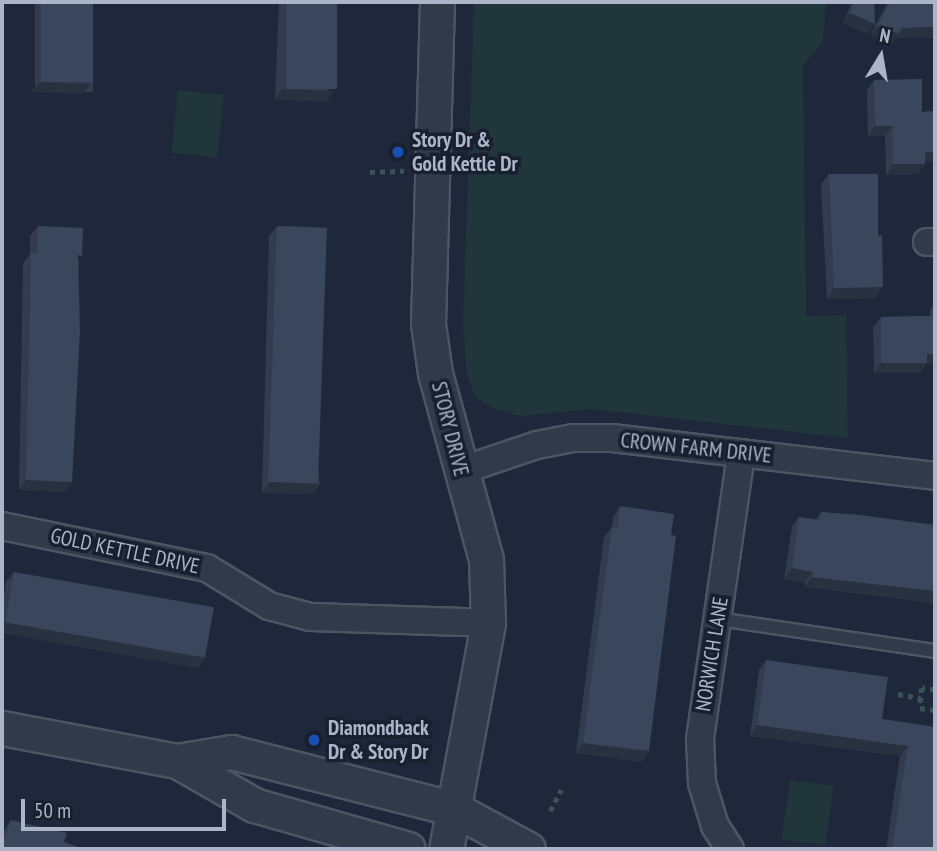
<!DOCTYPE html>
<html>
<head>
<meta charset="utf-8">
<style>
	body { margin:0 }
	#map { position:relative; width:937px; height:851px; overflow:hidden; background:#1e283a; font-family:"PT Sans Narrow",sans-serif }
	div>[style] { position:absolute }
	.green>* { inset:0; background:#20363b; transform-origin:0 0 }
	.path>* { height:4.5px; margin-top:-2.25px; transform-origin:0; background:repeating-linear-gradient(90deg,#3b5256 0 5px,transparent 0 10px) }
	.roads { filter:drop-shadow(2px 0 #4d5565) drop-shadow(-2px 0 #4d5565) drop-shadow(0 2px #4d5565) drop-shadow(0 -2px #4d5565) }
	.service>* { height:12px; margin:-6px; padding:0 6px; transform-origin:6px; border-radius:6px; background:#323a4a }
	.minor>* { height:26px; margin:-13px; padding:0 13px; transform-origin:13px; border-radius:13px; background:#323a4a }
	.tertiary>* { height:33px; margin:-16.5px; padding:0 16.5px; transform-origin:16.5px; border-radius:16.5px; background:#323a4a }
	.wall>* { inset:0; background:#323c4e; transform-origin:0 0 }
	.shaded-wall>* { inset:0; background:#293140 }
	.building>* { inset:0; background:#3a465b; transform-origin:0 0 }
	.dots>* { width:19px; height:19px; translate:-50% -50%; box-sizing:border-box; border:4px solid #18202f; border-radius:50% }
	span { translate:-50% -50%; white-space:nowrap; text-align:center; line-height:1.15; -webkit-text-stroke:7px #18202f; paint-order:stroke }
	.poi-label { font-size:21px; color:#acb5c7; font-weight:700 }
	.left { translate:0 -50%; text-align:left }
	.street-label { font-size:21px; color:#acb5c7 }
	.frame { position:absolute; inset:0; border:4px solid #acb5c7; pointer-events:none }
	.north { position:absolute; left:846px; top:21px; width:70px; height:70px; -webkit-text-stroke:5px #18202f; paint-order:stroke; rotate:11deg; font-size:19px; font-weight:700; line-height:28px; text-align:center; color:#acb5c7 }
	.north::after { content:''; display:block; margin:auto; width:24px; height:32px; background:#acb5c7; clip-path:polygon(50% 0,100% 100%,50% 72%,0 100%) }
	.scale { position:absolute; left:21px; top:799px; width:205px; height:32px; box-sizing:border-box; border:4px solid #acb5c7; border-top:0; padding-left:9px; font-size:21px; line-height:24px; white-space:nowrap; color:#acb5c7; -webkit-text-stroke:5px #18202f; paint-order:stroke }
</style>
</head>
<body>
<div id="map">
	<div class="green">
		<div style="clip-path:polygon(474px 2px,826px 2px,823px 42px,803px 65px,806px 316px,846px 315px,848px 438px,591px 409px,522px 416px,497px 410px,476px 398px,467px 375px,463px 324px)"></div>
		<div style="left:178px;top:90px;width:46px;height:63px;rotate:6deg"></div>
		<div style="left:790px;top:780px;width:44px;height:60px;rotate:8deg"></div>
	</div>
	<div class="path">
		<div style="left:370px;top:172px;width:34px;rotate:-2deg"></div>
		<div style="left:935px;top:690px;width:13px;rotate:-171deg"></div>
		<div style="left:922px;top:688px;width:20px;rotate:96deg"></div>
		<div style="left:920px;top:708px;width:15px;rotate:8deg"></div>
		<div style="left:898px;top:694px;width:23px;rotate:10deg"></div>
		<div style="left:550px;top:811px;width:24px;rotate:-62deg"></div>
	</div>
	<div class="roads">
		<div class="service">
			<div style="left:718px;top:619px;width:219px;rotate:8.4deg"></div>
		</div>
		<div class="minor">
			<div style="left:927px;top:242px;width:8px"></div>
			<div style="left:460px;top:471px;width:81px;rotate:-18.7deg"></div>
			<div style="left:537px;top:445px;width:37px;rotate:-11deg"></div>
			<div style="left:573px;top:438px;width:39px"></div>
			<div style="left:612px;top:438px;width:325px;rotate:6.7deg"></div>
			<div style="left:2px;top:526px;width:209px;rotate:11.6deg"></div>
			<div style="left:207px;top:568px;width:73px;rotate:31.5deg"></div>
			<div style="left:269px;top:606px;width:42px;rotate:15deg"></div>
			<div style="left:310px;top:617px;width:178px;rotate:1.9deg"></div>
			<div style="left:730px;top:849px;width:27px;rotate:-123deg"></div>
			<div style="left:715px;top:826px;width:45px;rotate:-106.8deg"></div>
			<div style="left:702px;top:783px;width:44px;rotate:-92.6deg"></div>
			<div style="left:700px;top:739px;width:289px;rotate:-81.8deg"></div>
		</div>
		<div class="tertiary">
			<div style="left:437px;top:2px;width:322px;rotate:91.6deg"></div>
			<div style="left:428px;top:324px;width:49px;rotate:81.9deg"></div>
			<div style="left:435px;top:373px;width:194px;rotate:74.7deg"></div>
			<div style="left:486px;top:560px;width:63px;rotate:88.2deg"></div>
			<div style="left:488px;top:623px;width:230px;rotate:100.5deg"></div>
			<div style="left:2px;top:728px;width:178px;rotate:10.7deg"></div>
			<div style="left:177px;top:761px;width:89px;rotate:29.7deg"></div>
			<div style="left:254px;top:805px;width:160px;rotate:15.9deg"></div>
			<div style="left:177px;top:761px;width:55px;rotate:-9.5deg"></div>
			<div style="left:231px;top:752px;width:230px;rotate:14.3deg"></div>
			<div style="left:454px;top:809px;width:84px;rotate:28.4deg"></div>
		</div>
	</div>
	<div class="wall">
		<div style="left:35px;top:2px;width:58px;height:90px"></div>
		<div style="clip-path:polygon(279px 2px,337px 2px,326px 102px,275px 99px)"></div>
		<div style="clip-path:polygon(852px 2px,874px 2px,868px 34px,843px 23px)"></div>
		<div style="clip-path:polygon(888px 2px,935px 2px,896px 38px,892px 44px,870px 35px)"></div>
		<div style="clip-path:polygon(874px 80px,922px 112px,935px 111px,935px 162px,925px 162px,925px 164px,918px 174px,886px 175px,885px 136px,868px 136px,867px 90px)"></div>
		<div style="clip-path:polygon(829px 174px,878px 236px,876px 298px,827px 299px,821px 184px)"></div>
		<div style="clip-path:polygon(38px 226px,79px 261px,65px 492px,19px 490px,23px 263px,30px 254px,30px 236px)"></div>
		<div style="clip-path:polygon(277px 226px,320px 484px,313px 494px,262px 493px,269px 236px)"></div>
		<div style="clip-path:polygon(935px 302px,935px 364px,926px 364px,920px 373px,874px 373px,873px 327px,881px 317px,930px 316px,930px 310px)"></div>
		<div style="clip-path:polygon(620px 506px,642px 762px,576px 753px,604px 537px,612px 527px,613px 517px)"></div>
		<div style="clip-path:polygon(821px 512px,935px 525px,935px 603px,805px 587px,805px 582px,784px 579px,792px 527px,799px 517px,816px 520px)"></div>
		<div style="clip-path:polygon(14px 572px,205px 658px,198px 668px,2px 633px,2px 608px,6px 582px)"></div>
		<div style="clip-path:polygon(766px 660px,882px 719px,935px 727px,935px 849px,886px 849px,900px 756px,750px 736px,759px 670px)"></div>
		<div style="clip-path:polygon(11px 820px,64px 842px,2px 849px,2px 835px,4px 830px)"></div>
	</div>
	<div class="shaded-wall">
		<div style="clip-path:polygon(850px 13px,875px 24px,868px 34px,843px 23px)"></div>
		<div style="clip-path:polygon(878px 25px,902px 28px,935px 27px,935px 38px,896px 38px,892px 44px,870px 35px)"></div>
		<div style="clip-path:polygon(39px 82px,90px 84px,83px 94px,31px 92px)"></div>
		<div style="clip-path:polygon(282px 89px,333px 91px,326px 102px,275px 99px)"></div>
		<div style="clip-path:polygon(875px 126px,893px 126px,885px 136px,868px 136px)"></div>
		<div style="clip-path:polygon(925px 152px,935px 152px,935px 162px,918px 162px)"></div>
		<div style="clip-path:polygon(893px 164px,925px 164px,918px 174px,886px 175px)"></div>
		<div style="clip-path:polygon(883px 287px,876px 298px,827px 299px,834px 288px)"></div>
		<div style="clip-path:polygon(927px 354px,935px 354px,935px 364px,926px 364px,920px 373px,874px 373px,881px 363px)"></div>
		<div style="clip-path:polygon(26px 480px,72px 482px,65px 492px,19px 490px)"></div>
		<div style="clip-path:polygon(270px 482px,320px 484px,313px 494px,262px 493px)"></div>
		<div style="clip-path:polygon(792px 568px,813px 572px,805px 582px,784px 579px)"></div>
		<div style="clip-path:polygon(812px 577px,935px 591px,935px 603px,805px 587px)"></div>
		<div style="clip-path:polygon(5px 622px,205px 658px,198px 668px,2px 633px,2px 626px)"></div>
		<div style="clip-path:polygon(757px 725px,908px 746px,900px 756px,750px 736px)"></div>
		<div style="clip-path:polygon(583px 743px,649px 751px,642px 762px,576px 753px)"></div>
	</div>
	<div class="building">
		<div style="left:41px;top:2px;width:52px;height:80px"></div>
		<div style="left:286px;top:2px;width:51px;height:87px"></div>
		<div style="clip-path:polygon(855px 2px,874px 2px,875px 24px,850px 13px)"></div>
		<div style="clip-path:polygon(890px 2px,935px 2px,935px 27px,902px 28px,899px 34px,878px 25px)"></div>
		<div style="clip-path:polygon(922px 79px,922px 112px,935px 111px,935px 152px,925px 152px,925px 164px,893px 164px,893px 126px,875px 126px,874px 80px)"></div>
		<div style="clip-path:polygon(829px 174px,878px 174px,878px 236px,882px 235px,883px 287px,834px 288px)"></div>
		<div style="clip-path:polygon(38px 226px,83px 228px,82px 256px,78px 255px,80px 331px,72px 482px,26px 480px,31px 253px,37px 253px)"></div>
		<div style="left:277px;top:226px;width:50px;height:256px;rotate:2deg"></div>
		<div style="clip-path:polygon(935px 316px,935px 354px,927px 354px,927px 363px,881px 363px,881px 317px)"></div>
		<div style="clip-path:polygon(620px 506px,674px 514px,671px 535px,676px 536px,649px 751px,583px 743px,612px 527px,617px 528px)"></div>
		<div style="clip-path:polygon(821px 512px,860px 515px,935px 525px,935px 591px,812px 577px,813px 572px,792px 568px,799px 517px,820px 520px)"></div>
		<div style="left:14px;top:572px;width:203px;height:51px;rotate:10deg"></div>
		<div style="clip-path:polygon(766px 660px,888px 677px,882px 719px,935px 727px,935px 849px,892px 849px,908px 746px,757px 725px)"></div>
		<div style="clip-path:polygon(11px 820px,67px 833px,64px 842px,84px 849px,2px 849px,2px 846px)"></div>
	</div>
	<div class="dots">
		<div style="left:398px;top:152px;background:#1a4fb4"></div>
		<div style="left:314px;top:740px;background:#1a4fb4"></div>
	</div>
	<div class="poi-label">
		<span class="left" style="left:412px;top:152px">Story Dr &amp;<br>Gold Kettle Dr</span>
		<span class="left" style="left:328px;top:740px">Diamondback<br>Dr &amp; Story Dr</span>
	</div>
	<div class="street-label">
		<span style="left:450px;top:429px;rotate:76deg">STORY DRIVE</span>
		<span style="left:696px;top:448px;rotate:6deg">CROWN FARM DRIVE</span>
		<span style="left:125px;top:551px;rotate:12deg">GOLD KETTLE DRIVE</span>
		<span style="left:712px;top:654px;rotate:-81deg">NORWICH LANE</span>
	</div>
	<div class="frame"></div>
	<div class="north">N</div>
	<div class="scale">50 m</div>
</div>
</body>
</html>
